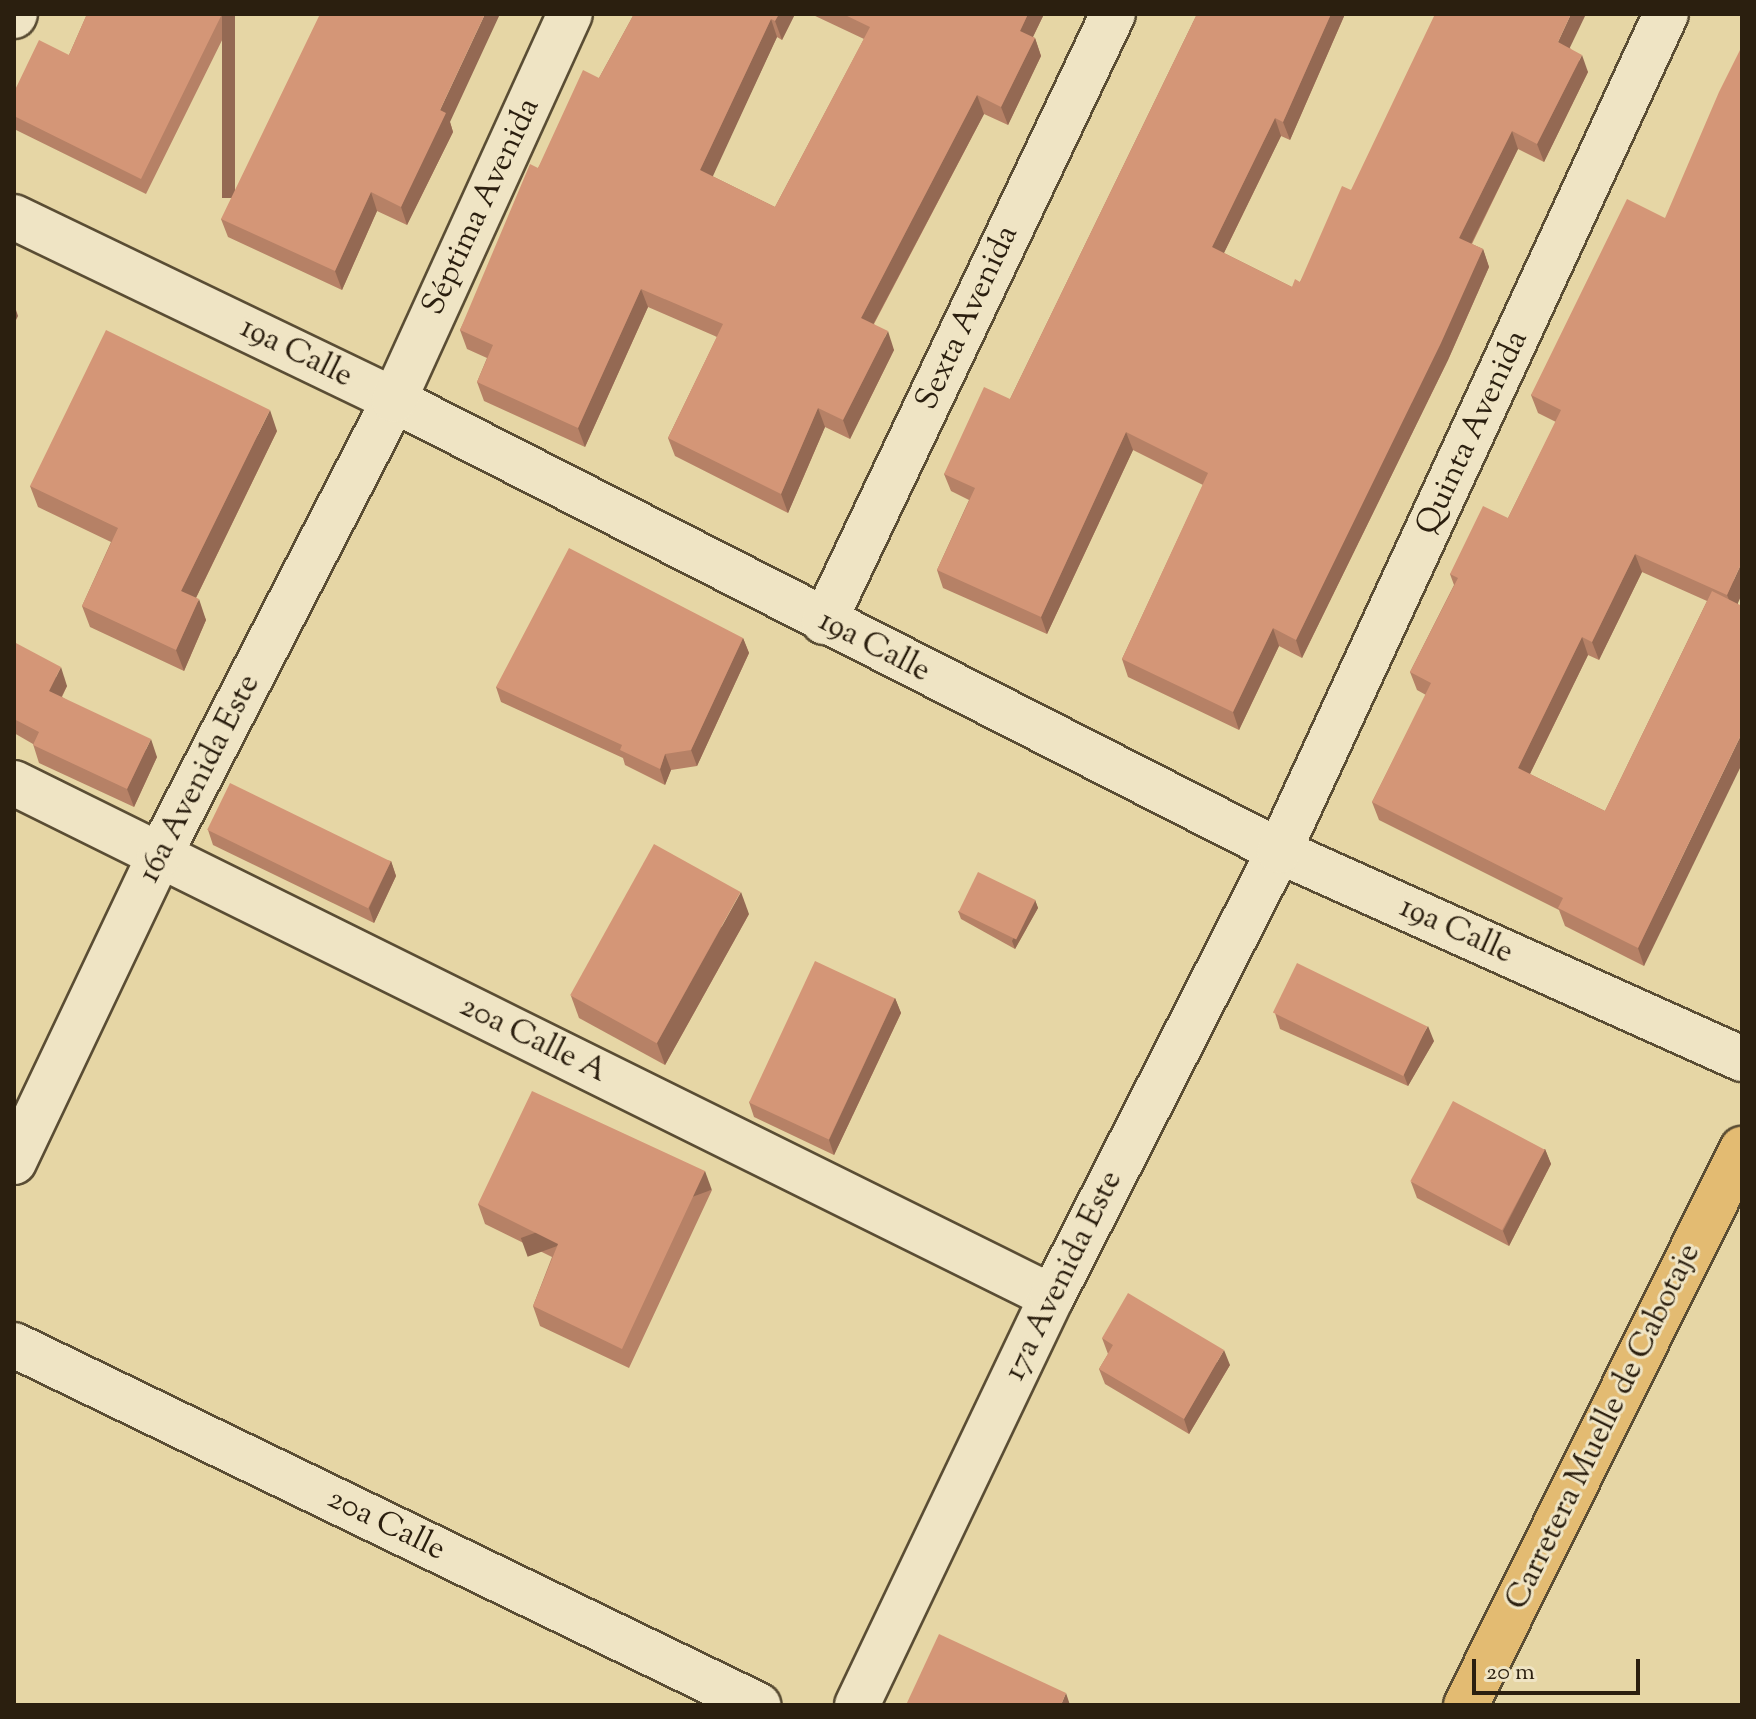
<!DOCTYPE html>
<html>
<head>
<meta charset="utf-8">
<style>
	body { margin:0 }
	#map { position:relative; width:1756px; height:1719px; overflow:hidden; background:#e6d6a5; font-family:"Sorts Mill Goudy",serif }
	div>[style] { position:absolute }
	.roads { filter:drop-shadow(2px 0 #5a4d34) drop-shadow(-2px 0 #5a4d34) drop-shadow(0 2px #5a4d34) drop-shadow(0 -2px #5a4d34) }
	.minor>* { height:44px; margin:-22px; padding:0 22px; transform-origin:22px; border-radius:22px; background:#efe4c4 }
	.major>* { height:44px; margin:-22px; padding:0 22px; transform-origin:22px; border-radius:22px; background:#e3bb72 }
	.wall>* { inset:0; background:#b68166 }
	.shaded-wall>* { inset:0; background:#946953; transform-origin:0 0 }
	.building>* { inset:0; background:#d49677; transform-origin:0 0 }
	span { translate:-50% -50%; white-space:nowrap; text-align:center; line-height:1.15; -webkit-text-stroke:6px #efe4c4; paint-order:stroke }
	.street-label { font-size:32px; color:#2b1f0f }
	.frame { position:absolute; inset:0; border:16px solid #2b1f0f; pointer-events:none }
	.scale { position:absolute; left:1472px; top:1659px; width:168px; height:36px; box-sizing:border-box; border:4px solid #2b1f0f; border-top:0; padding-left:10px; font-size:24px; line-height:28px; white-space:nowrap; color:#2b1f0f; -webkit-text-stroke:6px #efe4c4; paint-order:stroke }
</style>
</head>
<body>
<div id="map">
	<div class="roads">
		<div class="minor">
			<div style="left:14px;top:16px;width:2px;rotate:-63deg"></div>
			<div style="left:14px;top:217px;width:422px;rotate:25.7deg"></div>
			<div style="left:394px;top:400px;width:993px;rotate:27deg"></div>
			<div style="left:1279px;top:851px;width:508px;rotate:24.19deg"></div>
			<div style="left:824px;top:622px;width:673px;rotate:-64.58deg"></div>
			<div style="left:14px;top:783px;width:1158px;rotate:26.34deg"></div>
			<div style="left:14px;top:1162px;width:339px;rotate:-64.6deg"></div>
			<div style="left:159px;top:856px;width:513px;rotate:-62.74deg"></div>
			<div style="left:394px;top:400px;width:424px;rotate:-65.5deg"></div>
			<div style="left:14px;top:1345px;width:827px;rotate:25.82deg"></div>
			<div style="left:857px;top:1705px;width:452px;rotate:-64.5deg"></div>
			<div style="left:1052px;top:1297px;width:500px;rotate:-63.03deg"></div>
			<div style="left:1279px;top:851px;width:922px;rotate:-65.19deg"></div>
		</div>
		<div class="major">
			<div style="left:1466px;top:1705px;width:621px;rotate:-63.6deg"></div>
		</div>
	</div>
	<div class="wall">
		<div style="clip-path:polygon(87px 14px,235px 14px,146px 194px,14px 129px,14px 92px,69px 55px)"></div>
		<div style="clip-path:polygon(634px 14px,795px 14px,782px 40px,777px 37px,712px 176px,775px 207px,864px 39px,811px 14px,1044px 14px,1033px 37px,1035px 38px,1041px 56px,1008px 125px,984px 114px,874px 324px,894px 350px,850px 439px,825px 427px,788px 513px,675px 456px,668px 438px,717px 337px,648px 307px,585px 447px,484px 401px,477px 382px,487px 358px,467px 349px,460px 330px,538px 168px,599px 78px)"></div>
		<div style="clip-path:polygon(1197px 14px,1345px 14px,1290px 140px,1281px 136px,1224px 253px,1292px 287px,1300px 282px,1351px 190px,1570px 48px,1588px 72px,1544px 162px,1518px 149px,1472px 244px,1483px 249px,1489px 267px,1448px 360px,1302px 658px,1279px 646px,1239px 730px,1128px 677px,1122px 659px,1203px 485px,1133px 450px,1047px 634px,943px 588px,937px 570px,969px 500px,951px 491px,944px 474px,1010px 399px)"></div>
		<div style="clip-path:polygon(450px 122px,453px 132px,407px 225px,377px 211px,342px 290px,228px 237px,221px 219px)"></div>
		<div style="clip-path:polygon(evenodd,1665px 218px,1738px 604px,1644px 966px,1565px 926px,1559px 910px,1379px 820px,1372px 802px,1426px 695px,1417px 690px,1410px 672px,1454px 585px,1450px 574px,1508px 518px,1556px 422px,1538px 413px,1531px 395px,1665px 218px,1642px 572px,1707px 601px,1605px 811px,1530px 774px,1588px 655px,1599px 660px,1642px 572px)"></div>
		<div style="clip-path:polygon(277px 431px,196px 598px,206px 620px,184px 671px,90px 627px,82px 606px,111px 542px,38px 507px,30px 486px)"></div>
		<div style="clip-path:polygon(743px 638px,749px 653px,697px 766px,671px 770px,665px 785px,625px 765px,623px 758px,501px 702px,496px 687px)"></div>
		<div style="clip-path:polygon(14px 642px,67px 686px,62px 697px,157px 757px,134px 807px,39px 763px,33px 744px,14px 733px)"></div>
		<div style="clip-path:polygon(208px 830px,391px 861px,396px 876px,374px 923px,213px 845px)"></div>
		<div style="clip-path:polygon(1035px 900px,1038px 908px,1015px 949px,961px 919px,958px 911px)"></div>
		<div style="clip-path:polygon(749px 914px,665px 1065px,579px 1018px,571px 996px)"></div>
		<div style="clip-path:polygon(895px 998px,901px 1013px,834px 1155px,754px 1117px,749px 1102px)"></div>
		<div style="clip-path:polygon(1275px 1013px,1434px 1041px,1408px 1086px,1280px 1029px)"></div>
		<div style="clip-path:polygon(1545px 1149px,1551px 1164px,1509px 1246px,1417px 1198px,1411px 1182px)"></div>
		<div style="clip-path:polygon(712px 1190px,629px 1368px,540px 1326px,533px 1306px,552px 1257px,485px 1224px,478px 1204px)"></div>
		<div style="clip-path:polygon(1102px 1338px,1230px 1365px,1189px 1434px,1105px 1384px,1099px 1369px,1108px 1354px)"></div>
	</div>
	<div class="shaded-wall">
		<div style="left:222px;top:14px;width:13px;height:184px"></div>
		<div style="clip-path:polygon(485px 14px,500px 14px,450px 122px,453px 132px,407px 225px,401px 207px,440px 110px)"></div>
		<div style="clip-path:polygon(779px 14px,795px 14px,782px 40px,775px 21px)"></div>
		<div style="clip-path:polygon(1028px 14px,1044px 14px,1027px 49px,1020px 31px)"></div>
		<div style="clip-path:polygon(1331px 14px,1345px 14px,1290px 140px,1283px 122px)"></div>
		<div style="clip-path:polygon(1571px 14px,1586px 14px,1564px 60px,1558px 42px)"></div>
		<div style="clip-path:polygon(771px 19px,777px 37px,707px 189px,700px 170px)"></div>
		<div style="clip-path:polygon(1035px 38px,1041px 56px,1008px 125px,1001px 107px)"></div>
		<div style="clip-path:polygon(1582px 55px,1588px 72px,1544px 162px,1537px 144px)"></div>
		<div style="clip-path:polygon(977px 95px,984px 114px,867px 336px,861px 318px)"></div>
		<div style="clip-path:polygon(1275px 118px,1281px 136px,1218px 265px,1212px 247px)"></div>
		<div style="clip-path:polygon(1512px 131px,1518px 149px,1465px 256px,1459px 238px)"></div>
		<div style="clip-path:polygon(371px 192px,377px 211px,342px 290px,335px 271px)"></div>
		<div style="clip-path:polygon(1483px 249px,1489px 267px,1448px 360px,1302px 658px,1296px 640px)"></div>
		<div style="clip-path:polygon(641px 289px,648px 307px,585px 447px,578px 428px)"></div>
		<div style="clip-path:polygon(14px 304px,18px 316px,14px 324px)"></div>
		<div style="clip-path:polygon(888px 331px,894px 350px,850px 439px,843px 420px)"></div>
		<div style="clip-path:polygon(818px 408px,825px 427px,788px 513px,781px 494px)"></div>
		<div style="clip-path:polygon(270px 410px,277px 431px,189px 612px,181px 591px)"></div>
		<div style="clip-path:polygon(1126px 432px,1133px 450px,1047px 634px,1041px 617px)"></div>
		<div style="clip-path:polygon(1635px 554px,1642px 572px,1599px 660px,1592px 642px)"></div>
		<div style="clip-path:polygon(1742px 562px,1742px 594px,1734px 612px,1727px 595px)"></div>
		<div style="clip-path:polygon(199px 599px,206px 620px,184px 671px,176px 650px)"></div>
		<div style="clip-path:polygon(1273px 628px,1279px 646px,1239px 730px,1233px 712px)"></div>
		<div style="clip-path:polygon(1582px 637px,1588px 655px,1524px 786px,1518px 768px)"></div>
		<div style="clip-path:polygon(743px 638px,749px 653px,697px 766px,691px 750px)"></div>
		<div style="clip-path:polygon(61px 667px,67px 686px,55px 709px,49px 691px)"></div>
		<div style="clip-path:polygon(1742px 733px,1742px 764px,1644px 966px,1638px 948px)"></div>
		<div style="clip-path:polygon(151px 739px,157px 757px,134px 807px,127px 789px)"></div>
		<div style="clip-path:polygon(665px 754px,671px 770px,665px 785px,660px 769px)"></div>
		<div style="clip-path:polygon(391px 861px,396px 876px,374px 923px,369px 908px)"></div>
		<div style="clip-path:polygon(741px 892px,749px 914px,665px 1065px,657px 1043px)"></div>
		<div style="clip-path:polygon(1035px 900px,1038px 908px,1015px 949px,1012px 941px)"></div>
		<div style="clip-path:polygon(895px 998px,901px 1013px,834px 1155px,829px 1140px)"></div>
		<div style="clip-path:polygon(1428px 1026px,1434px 1041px,1408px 1086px,1402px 1070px)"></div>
		<div style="clip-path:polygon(1545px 1149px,1551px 1164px,1509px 1246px,1503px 1231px)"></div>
		<div style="left:705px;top:1171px;width:20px;height:196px;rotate:70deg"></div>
		<div style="clip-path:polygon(1224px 1350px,1230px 1365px,1189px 1434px,1184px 1419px)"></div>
		<div style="clip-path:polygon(1066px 1693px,1070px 1705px,1061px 1705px)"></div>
	</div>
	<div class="building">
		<div style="clip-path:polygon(87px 14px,222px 14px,141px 179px,14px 116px,14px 92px,39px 40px,69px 55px)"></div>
		<div style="clip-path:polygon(320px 14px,485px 14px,440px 110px,446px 113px,401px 207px,371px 192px,335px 271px,221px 219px)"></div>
		<div style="clip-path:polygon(634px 14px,779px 14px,775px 21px,771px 19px,700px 170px,775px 207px,870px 27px,843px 14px,1028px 14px,1020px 31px,1035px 38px,1001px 107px,977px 95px,861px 318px,888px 331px,843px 420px,818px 408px,781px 494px,668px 438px,723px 324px,641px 289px,578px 428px,477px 382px,493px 345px,460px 330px,530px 164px,538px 168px,583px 70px,599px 78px)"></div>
		<div style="clip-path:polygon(1197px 14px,1331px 14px,1283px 122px,1275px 118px,1212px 247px,1292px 287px,1295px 279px,1300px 282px,1342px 186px,1351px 190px,1435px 14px,1571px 14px,1558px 42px,1582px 55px,1537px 144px,1512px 131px,1459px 238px,1483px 249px,1441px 343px,1296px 640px,1273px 628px,1233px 712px,1122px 659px,1208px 473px,1126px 432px,1041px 617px,937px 570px,975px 488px,944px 474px,984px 387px,1010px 399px)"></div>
		<div style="clip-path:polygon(1742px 46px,1742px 562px,1727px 595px,1635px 554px,1592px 642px,1582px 637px,1518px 768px,1605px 811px,1712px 591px,1742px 606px,1742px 733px,1638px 948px,1558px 908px,1563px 898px,1372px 802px,1431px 683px,1410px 672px,1458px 578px,1450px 574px,1483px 506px,1508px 518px,1561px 410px,1531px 395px,1627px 199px,1665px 218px,1719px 92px)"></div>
		<div style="clip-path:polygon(106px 330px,270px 410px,181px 591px,199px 599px,176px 650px,82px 606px,118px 528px,30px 486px)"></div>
		<div style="clip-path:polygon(569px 548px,743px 638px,691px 750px,665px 754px,660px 769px,620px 750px,622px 745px,496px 687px)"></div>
		<div style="clip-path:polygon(14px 642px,61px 667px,49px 691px,151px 739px,127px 789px,33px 745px,39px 732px,14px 719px)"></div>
		<div style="left:230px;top:783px;width:179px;height:52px;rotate:26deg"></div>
		<div style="left:654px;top:844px;width:99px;height:173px;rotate:29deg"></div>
		<div style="left:978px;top:872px;width:64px;height:44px;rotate:26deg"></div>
		<div style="left:815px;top:961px;width:88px;height:156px;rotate:25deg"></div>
		<div style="left:1297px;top:963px;width:145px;height:55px;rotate:26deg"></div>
		<div style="clip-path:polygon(532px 1091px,705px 1171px,622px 1349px,533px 1306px,558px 1244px,478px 1204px)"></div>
		<div style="left:1453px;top:1101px;width:104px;height:91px;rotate:28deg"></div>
		<div style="clip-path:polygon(1128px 1293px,1224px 1350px,1184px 1419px,1099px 1369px,1113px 1345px,1102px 1338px)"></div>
		<div style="clip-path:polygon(939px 1634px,1066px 1693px,1061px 1705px,906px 1705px)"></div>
	</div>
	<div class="street-label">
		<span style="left:482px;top:207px;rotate:-65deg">Séptima Avenida</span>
		<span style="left:968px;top:318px;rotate:-65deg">Sexta Avenida</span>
		<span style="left:296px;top:353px;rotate:26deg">19a Calle</span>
		<span style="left:1473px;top:433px;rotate:-65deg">Quinta Avenida</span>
		<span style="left:874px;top:647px;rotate:27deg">19a Calle</span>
		<span style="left:200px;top:779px;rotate:-63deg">16a Avenida Este</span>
		<span style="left:1456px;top:931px;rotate:24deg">19a Calle</span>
		<span style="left:533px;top:1040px;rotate:26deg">20a Calle A</span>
		<span style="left:1064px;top:1276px;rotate:-64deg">17a Avenida Este</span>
		<span style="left:1604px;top:1427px;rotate:-64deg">Carretera Muelle de Cabotaje</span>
		<span style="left:386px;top:1525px;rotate:26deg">20a Calle</span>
	</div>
	<div class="frame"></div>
	<div class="scale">20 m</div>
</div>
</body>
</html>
